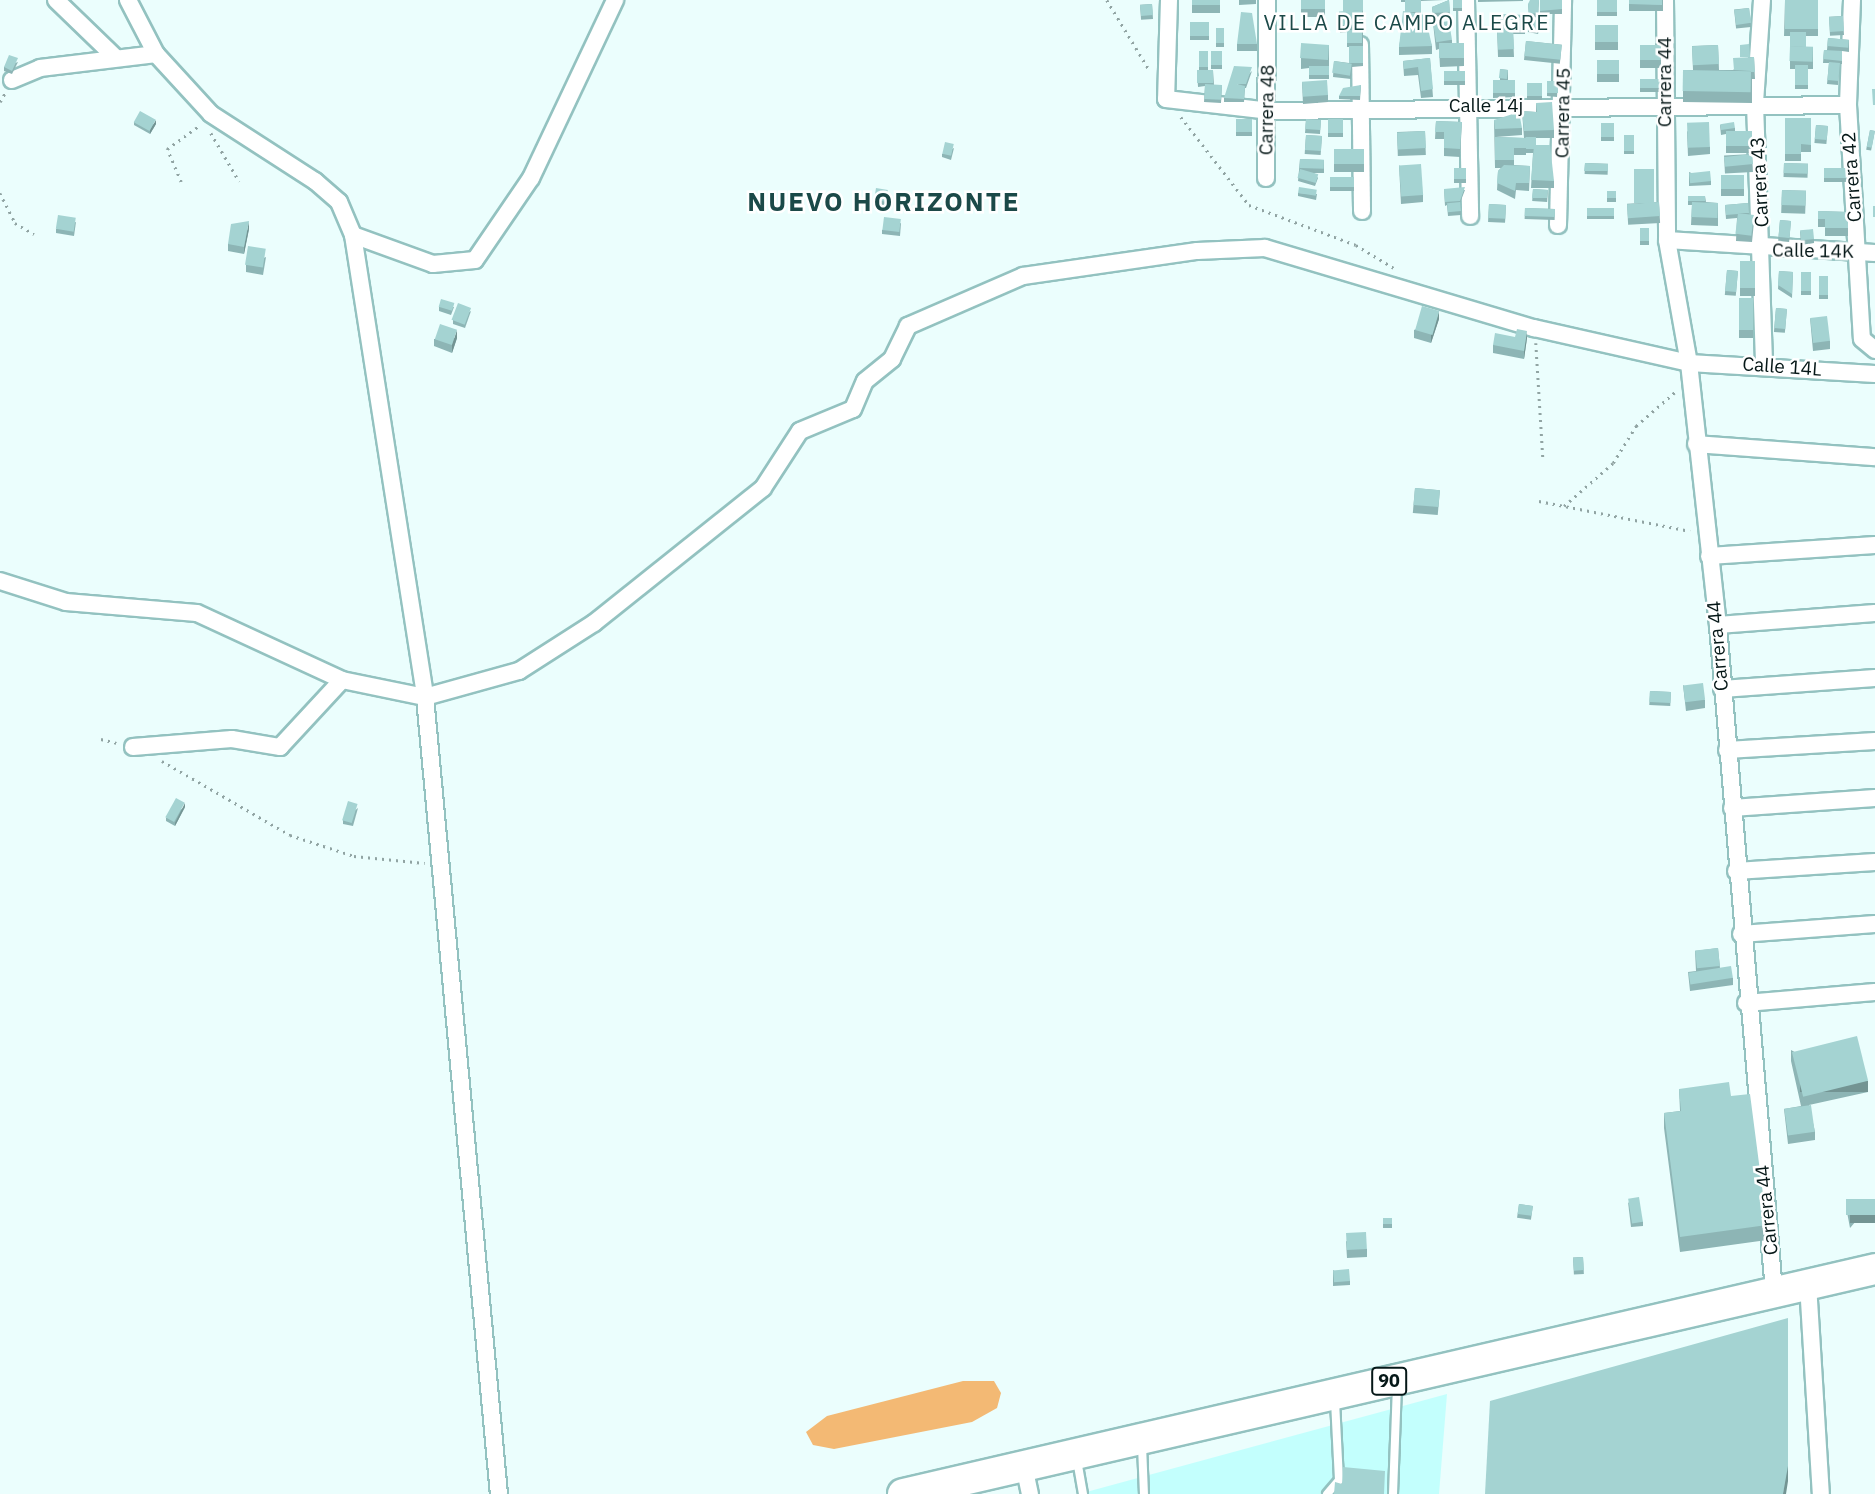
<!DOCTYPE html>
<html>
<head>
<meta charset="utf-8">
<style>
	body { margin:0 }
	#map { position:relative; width:1875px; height:1494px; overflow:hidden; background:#ebfefd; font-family:"IBM Plex Sans",sans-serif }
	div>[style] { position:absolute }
	.built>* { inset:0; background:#c3fffd }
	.water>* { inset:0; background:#f3b974 }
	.path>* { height:2.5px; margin-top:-1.25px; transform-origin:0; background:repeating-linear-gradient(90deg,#91a4a3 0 2px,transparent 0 7px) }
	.roads { filter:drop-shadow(2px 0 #93c2c0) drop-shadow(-2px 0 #93c2c0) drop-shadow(0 2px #93c2c0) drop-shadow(0 -2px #93c2c0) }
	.lane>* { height:8px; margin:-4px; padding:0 4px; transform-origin:4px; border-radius:4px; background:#fff }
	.street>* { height:16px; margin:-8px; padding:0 8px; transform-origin:8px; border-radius:8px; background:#fff }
	.highway>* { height:30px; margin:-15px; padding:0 15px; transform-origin:15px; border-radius:15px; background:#fff }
	.wall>* { inset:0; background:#8db5b5; transform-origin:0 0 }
	.shaded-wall>* { inset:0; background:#739493; transform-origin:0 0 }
	.building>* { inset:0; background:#a4d3d2; transform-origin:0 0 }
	span { translate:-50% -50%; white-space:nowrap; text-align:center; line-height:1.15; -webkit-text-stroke:5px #fff; paint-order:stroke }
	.shield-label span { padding:2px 5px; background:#fff; border:2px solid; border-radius:5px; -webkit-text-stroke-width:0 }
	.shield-label { font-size:18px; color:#051717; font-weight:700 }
	.street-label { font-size:19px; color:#051717 }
	.neighbourhood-label { font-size:21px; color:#1b4948; letter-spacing:2px }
	.district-label { font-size:26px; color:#1b4948; font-weight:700; letter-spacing:2px }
</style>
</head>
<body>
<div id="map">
	<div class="built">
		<div style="clip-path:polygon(1447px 1394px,1439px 1494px,1079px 1494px)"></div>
	</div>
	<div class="water">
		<div style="clip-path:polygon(963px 1381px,994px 1381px,1001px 1393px,997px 1408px,972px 1422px,834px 1449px,813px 1445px,806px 1432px,827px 1416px)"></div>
	</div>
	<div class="path">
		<div style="left:1107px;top:0;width:83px;rotate:58.8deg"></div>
		<div style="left:0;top:102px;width:10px;rotate:-61deg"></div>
		<div style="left:1181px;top:117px;width:111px;rotate:52.3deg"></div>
		<div style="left:1249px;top:205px;width:114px;rotate:20.5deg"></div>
		<div style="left:1356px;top:245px;width:44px;rotate:31.2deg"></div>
		<div style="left:211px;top:133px;width:56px;rotate:59.7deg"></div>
		<div style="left:181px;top:182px;width:36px;rotate:-113deg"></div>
		<div style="left:167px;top:149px;width:41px;rotate:-36deg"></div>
		<div style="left:0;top:193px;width:34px;rotate:63deg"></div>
		<div style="left:15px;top:223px;width:22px;rotate:30deg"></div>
		<div style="left:1536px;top:343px;width:116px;rotate:86.5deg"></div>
		<div style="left:1539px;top:501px;width:154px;rotate:11.2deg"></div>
		<div style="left:1564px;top:506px;width:65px;rotate:-41.3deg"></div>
		<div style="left:1613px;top:463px;width:44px;rotate:-58.1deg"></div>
		<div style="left:1636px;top:426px;width:52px;rotate:-41.1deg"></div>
		<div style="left:101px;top:739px;width:16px;rotate:14deg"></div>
		<div style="left:162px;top:761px;width:148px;rotate:30deg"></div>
		<div style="left:290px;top:835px;width:67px;rotate:18.2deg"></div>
		<div style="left:354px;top:856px;width:71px;rotate:5.6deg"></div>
	</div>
	<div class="roads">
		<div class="lane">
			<div style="left:1142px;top:1445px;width:49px;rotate:87.7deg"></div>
			<div style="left:1077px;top:1460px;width:35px;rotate:80deg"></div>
			<div style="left:1327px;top:1494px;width:18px;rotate:-49deg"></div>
			<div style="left:1339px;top:1480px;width:80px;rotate:-92.9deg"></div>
			<div style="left:1393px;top:1494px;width:109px;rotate:-87.9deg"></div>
		</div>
		<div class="street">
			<div style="left:56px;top:0;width:82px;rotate:44deg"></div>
			<div style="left:128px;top:0;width:61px;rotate:62.6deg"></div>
			<div style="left:156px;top:54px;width:81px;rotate:47.5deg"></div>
			<div style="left:211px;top:114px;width:124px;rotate:32.8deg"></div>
			<div style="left:315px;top:181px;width:32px;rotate:41deg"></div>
			<div style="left:339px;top:202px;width:36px;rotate:67deg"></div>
			<div style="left:353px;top:235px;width:468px;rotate:81.1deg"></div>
			<div style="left:425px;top:697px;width:800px;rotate:84.7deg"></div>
			<div style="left:1169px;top:0;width:99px;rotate:91.7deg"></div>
			<div style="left:1166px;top:99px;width:105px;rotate:6.6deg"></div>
			<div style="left:1270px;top:111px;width:578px;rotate:-0.59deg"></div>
			<div style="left:1466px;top:0;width:216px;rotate:88.9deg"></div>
			<div style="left:1665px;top:0;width:240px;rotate:89.5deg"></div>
			<div style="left:1667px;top:240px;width:125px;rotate:79.9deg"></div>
			<div style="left:1689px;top:363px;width:264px;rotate:83.7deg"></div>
			<div style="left:1718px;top:625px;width:669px;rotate:85.2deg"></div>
			<div style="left:1762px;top:0;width:104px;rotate:93.9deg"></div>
			<div style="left:1755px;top:104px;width:260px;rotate:88deg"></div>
			<div style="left:1852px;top:0;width:105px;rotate:92.2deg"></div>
			<div style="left:1848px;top:105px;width:234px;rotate:86.6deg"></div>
			<div style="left:1862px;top:339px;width:17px;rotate:40deg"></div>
			<div style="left:1360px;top:45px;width:166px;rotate:89.3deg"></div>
			<div style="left:12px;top:80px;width:30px;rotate:-23deg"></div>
			<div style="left:40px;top:68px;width:117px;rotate:-6.9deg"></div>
			<div style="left:1266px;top:178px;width:178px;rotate:-89.7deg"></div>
			<div style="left:1558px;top:225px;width:225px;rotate:-88.7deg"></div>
			<div style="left:353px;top:235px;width:85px;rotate:19.9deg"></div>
			<div style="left:433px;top:264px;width:42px;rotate:-5.4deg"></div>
			<div style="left:475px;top:260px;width:99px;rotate:-55.7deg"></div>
			<div style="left:531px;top:178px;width:197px;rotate:-64.7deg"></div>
			<div style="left:1667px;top:240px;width:208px;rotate:3.6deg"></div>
			<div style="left:1696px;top:444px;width:179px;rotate:4.2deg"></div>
			<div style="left:1709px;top:556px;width:166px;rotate:-3.8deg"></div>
			<div style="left:0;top:581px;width:69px;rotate:17.7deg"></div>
			<div style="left:66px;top:602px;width:131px;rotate:4.8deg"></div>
			<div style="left:197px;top:613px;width:160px;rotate:24.8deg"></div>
			<div style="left:342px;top:680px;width:85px;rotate:11.6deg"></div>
			<div style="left:425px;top:697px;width:98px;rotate:-15.5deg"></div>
			<div style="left:519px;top:671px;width:89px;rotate:-32.6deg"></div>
			<div style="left:594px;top:623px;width:216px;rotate:-38.6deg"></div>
			<div style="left:763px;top:488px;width:68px;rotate:-57deg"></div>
			<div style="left:800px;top:431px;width:57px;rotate:-22.5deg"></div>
			<div style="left:853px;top:409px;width:30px;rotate:-67deg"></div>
			<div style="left:865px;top:381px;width:35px;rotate:-39deg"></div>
			<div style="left:892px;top:359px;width:37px;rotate:-64deg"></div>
			<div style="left:908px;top:326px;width:125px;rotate:-23.5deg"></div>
			<div style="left:1023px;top:276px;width:176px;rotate:-8.2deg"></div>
			<div style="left:1197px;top:251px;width:68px;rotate:-2.5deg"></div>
			<div style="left:1265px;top:248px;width:281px;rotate:16.6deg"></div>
			<div style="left:1534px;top:328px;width:159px;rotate:12.7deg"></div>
			<div style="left:1689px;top:363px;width:186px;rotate:3.4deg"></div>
			<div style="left:1718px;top:625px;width:157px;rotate:-4.4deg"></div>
			<div style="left:1722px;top:689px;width:153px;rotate:-4.1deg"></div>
			<div style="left:133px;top:747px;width:99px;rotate:-4.6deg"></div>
			<div style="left:232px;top:739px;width:49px;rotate:9.5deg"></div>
			<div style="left:280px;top:747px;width:91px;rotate:-47.2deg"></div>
			<div style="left:1727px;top:750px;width:148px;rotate:-3.5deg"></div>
			<div style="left:1732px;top:808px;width:143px;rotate:-4deg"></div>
			<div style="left:1736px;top:871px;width:139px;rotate:-3.7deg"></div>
			<div style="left:1741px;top:934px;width:134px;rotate:-4.3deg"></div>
			<div style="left:1746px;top:1003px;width:129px;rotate:-4.9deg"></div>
			<div style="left:1808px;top:1284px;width:210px;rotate:86.5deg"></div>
			<div style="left:1024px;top:1466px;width:29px;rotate:78deg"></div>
		</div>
		<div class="highway">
			<div style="left:903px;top:1494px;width:998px;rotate:-13.03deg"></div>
		</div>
	</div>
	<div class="wall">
		<div style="left:1192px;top:0;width:28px;height:13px"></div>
		<div style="clip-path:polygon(1239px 0,1256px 0,1256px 4px,1239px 5px)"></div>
		<div style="left:1301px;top:0;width:24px;height:17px"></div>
		<div style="clip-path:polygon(1363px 0,1363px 66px,1352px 67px,1351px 79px,1333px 77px,1334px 61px,1349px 63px,1349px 47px,1347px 47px,1347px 32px,1340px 33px,1339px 12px,1343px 12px)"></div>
		<div style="clip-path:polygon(1401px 0,1444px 0,1421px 1px,1421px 14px,1432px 46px,1432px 54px,1399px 55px,1399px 47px,1405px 11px,1405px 2px,1401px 2px)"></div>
		<div style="clip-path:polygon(1449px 0,1450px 16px,1433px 17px,1432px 7px)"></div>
		<div style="left:1453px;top:0;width:9px;height:11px"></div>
		<div style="clip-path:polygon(1478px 0,1523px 0,1523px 1px,1478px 2px)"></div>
		<div style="clip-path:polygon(1539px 0,1538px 17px,1529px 18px,1528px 4px)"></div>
		<div style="left:1540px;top:0;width:22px;height:14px"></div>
		<div style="left:1597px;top:0;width:20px;height:16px"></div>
		<div style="left:1629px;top:0;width:34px;height:11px"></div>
		<div style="clip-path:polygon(1785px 0,1818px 0,1818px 36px,1806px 36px,1806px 47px,1813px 47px,1813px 69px,1808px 69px,1808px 89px,1795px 89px,1795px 69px,1790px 69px,1790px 36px,1784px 36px)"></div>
		<div style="left:1152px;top:4px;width:15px;height:12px;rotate:86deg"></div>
		<div style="left:1749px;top:8px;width:19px;height:15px;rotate:84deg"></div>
		<div style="clip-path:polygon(1526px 15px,1525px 34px,1513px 34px,1514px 57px,1498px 57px,1497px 28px)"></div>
		<div style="left:1843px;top:16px;width:19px;height:14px;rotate:87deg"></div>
		<div style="left:1190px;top:22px;width:19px;height:18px"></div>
		<div style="clip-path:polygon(1433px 23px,1452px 40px,1452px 43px,1464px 43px,1464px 66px,1440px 67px,1439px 49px,1436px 50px)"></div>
		<div style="clip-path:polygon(1541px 25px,1538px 34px,1528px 32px,1528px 28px)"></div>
		<div style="left:1618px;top:25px;width:25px;height:23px;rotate:90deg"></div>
		<div style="left:1216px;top:28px;width:8px;height:19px"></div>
		<div style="clip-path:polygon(1828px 38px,1849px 40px,1849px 52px,1842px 51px,1842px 64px,1840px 64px,1838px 85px,1827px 84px,1829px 63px,1823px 63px,1824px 50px,1827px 50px)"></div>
		<div style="left:1526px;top:41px;width:36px;height:19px;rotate:6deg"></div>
		<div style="left:1237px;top:44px;width:20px;height:7px"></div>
		<div style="clip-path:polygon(1329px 45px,1329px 79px,1309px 79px,1309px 68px,1301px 69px,1301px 46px)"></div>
		<div style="left:1640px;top:45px;width:21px;height:23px"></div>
		<div style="clip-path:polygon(1718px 45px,1719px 70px,1733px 70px,1750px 57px,1754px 57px,1755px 79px,1752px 79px,1752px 103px,1683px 102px,1683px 70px,1693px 70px,1692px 46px)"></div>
		<div style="clip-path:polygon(1199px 51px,1208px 51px,1208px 70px,1213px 70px,1214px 85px,1222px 85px,1221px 103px,1204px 102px,1205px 86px,1198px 87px,1197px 70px,1199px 70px)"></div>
		<div style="left:1211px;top:51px;width:11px;height:18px"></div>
		<div style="clip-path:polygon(1430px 58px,1433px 97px,1421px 98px,1418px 75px,1404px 76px,1403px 61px)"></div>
		<div style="left:1597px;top:60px;width:22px;height:22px"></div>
		<div style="clip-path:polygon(18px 62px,12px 74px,4px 71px,4px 67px)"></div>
		<div style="clip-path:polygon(1500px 69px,1508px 70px,1508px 80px,1515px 80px,1515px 97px,1493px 98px,1493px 81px,1500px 81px)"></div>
		<div style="clip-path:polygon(1252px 71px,1246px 88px,1245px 88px,1244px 102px,1224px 102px,1224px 98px)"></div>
		<div style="left:1444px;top:71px;width:21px;height:14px"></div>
		<div style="left:1640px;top:79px;width:24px;height:13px"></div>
		<div style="clip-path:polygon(1547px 81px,1558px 81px,1557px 97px,1547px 96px)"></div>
		<div style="clip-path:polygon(1302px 82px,1328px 95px,1328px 102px,1303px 104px)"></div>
		<div style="left:1527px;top:83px;width:15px;height:17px"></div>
		<div style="clip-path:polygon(1361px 85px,1360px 100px,1339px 99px,1339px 96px)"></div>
		<div style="clip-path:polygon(1536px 103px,1554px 130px,1554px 138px,1536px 138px,1536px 145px,1554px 181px,1554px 188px,1531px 188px,1533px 153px,1526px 153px,1526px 155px,1514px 155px,1514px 165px,1530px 166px,1529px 191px,1516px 190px,1515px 199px,1497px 190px,1498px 171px,1501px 168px,1495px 168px,1494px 120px,1522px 128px,1522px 135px,1496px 137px,1524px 138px,1522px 111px,1536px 112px)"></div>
		<div style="clip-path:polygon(1785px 118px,1811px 118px,1811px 152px,1801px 152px,1801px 161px,1785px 161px)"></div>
		<div style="left:1236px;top:119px;width:16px;height:17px"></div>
		<div style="left:1306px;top:119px;width:15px;height:14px;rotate:4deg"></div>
		<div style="left:1328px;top:119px;width:15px;height:18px"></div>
		<div style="clip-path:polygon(1436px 121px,1462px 122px,1460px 157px,1444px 156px,1444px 139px,1435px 139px)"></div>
		<div style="clip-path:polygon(134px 122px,156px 124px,150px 134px,134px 125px)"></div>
		<div style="left:1601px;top:123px;width:13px;height:18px"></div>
		<div style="clip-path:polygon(1720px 125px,1735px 128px,1735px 131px,1752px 131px,1752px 153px,1726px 153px,1726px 134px,1721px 135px)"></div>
		<div style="left:1816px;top:125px;width:12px;height:18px;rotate:5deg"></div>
		<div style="left:1870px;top:130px;width:5px;height:20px;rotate:11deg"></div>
		<div style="left:1425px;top:131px;width:24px;height:28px;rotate:88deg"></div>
		<div style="clip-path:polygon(1687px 131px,1710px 147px,1710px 154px,1688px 156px)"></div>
		<div style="left:1306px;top:135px;width:16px;height:19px;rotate:4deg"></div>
		<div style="left:1624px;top:135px;width:10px;height:19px"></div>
		<div style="clip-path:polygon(954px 148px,951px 160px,942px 157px,942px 154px)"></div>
		<div style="left:1334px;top:149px;width:30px;height:23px"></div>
		<div style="left:1752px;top:154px;width:18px;height:28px;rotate:87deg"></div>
		<div style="clip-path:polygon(1300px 159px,1324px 160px,1324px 173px,1314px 173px,1318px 178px,1315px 186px,1298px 181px)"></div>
		<div style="left:1585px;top:163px;width:23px;height:11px;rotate:2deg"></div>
		<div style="left:1784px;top:163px;width:24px;height:14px;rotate:2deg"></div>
		<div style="clip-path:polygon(1399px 165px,1423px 195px,1423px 202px,1401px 204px)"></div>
		<div style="left:1454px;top:168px;width:12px;height:15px"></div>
		<div style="left:1824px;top:168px;width:23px;height:14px"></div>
		<div style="clip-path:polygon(1689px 172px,1711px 181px,1711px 185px,1689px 186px)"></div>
		<div style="left:1721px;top:175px;width:23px;height:21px"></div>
		<div style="left:1330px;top:177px;width:24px;height:14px"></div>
		<div style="clip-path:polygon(1444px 189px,1465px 190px,1460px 203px,1461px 215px,1448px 216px,1447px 205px,1445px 206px)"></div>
		<div style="left:1533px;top:189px;width:15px;height:12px;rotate:4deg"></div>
		<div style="left:1782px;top:190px;width:24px;height:23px;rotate:2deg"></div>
		<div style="left:1607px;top:191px;width:9px;height:11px"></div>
		<div style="clip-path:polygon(1298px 193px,1317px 194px,1316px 200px,1298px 196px)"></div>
		<div style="clip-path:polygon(888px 194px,886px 206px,874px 204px,874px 200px)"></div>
		<div style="clip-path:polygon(1688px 196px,1705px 196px,1706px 202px,1718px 203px,1718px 226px,1691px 225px,1692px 205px,1688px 205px)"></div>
		<div style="left:1659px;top:202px;width:21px;height:32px;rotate:87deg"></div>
		<div style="clip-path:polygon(1748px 203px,1749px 214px,1754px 222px,1752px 242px,1736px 241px,1737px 218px,1726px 219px,1725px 205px)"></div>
		<div style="left:1489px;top:204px;width:17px;height:18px;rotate:3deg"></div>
		<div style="left:1525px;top:208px;width:30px;height:11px;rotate:2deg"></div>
		<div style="left:1587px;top:208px;width:27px;height:11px"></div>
		<div style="clip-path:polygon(1818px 211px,1848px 212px,1848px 236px,1825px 236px,1825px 227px,1818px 227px)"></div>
		<div style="left:1780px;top:220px;width:11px;height:21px;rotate:5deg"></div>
		<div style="clip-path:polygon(76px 222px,74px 236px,56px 233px,56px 229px)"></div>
		<div style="clip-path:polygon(901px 223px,900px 236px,882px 234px,882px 230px)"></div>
		<div style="left:1640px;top:228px;width:9px;height:17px"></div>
		<div style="clip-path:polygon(249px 229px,244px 254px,228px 251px,228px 244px)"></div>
		<div style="clip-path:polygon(1800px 231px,1814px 239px,1814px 243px,1801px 245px)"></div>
		<div style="clip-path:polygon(266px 257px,263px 275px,246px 272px,246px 265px)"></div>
		<div style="left:1740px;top:261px;width:15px;height:35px"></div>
		<div style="left:1727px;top:270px;width:11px;height:25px;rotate:5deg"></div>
		<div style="clip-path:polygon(1779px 271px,1793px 272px,1792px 298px,1778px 289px)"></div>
		<div style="left:1801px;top:272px;width:10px;height:23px"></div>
		<div style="left:1819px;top:276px;width:9px;height:23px"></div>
		<div style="left:1739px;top:298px;width:14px;height:40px"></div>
		<div style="clip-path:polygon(439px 307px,454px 307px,451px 315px,439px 311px)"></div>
		<div style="left:1776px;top:308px;width:11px;height:24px;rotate:5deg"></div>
		<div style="clip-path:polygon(471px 311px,465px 328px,453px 324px,453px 320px)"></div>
		<div style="clip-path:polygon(1810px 318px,1830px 341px,1830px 349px,1813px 351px)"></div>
		<div style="clip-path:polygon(1439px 319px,1431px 343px,1414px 338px,1414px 330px)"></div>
		<div style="clip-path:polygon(457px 338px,452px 353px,434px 346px,434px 339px)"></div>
		<div style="clip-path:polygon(1527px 338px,1524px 359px,1493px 353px,1493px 345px)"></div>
		<div style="left:1415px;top:488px;width:25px;height:25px;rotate:5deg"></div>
		<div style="clip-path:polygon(1683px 685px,1705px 700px,1705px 708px,1686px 711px)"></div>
		<div style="left:1650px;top:691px;width:21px;height:14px;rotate:3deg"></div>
		<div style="clip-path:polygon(185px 807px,175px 826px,166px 821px,166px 818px)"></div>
		<div style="clip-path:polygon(358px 808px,353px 826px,343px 824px,343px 820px)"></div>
		<div style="clip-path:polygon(1718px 948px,1720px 968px,1733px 978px,1733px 985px,1690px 991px,1688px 972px,1696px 971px,1695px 951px)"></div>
		<div style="clip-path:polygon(1791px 1050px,1868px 1092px,1809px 1105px,1815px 1132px,1815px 1140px,1788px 1144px,1784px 1109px,1801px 1106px,1791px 1061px)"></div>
		<div style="clip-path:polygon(1679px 1089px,1731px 1096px,1767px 1225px,1767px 1240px,1680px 1252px,1664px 1128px,1664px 1113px,1680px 1111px)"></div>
		<div style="clip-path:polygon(1875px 1199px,1850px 1228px,1847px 1212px,1847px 1205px)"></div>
		<div style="clip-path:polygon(1628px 1202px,1643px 1222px,1643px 1226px,1631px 1227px)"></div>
		<div style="left:1519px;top:1204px;width:14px;height:14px;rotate:8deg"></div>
		<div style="left:1383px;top:1218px;width:9px;height:10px"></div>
		<div style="clip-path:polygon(1346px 1241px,1367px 1249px,1367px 1257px,1347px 1258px)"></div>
		<div style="left:1583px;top:1257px;width:17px;height:10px;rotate:87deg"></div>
		<div style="clip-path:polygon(1333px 1270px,1350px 1281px,1350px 1285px,1333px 1286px)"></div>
	</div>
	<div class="shaded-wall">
		<div style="clip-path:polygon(156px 120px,156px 124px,150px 134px,150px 130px)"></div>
		<div style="clip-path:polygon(249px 221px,249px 229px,244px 254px,244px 247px)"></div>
		<div style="clip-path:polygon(1439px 311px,1439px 319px,1431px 343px,1431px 335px)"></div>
		<div style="clip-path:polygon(457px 330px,457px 338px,452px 353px,452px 345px)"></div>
		<div style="clip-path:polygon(1527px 331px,1527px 338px,1524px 359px,1524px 351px)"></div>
		<div style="clip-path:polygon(185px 803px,185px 807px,175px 826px,175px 823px)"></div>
		<div style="left:1868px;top:1081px;width:11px;height:68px;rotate:90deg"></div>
		<div style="left:1875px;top:1215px;width:8px;height:25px;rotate:90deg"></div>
		<div style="clip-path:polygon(1788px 1318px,1788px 1481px,1786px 1494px,1783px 1494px)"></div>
	</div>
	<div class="building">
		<div style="left:1192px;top:0;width:28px;height:5px"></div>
		<div style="left:1301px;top:0;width:24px;height:9px"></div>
		<div style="clip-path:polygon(1343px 0,1363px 0,1363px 12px,1362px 10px,1343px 12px)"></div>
		<div style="left:1405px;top:0;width:16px;height:12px"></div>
		<div style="clip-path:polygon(1449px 0,1450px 12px,1433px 13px,1432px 7px)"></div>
		<div style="left:1453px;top:0;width:9px;height:8px"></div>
		<div style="clip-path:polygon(1530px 0,1539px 0,1538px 13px,1529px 14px,1528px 4px)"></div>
		<div style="clip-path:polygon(1540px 0,1562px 0,1562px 9px,1540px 11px)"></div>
		<div style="left:1597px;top:0;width:20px;height:12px"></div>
		<div style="clip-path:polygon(1629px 0,1662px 0,1662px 5px,1629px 4px)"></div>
		<div style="left:1785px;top:0;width:33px;height:29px"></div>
		<div style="left:1152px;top:4px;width:11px;height:12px;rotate:85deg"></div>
		<div style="left:1749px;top:8px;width:15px;height:15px;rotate:82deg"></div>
		<div style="left:1362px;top:10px;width:14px;height:23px;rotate:86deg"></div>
		<div style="clip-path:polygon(1403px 11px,1425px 15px,1432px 46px,1399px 47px)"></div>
		<div style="clip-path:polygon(1241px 12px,1252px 13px,1257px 44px,1237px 44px)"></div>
		<div style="clip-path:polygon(1502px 14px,1526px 15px,1525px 30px,1513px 30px,1513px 27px,1498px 28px)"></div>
		<div style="left:1843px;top:16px;width:15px;height:14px;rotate:86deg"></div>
		<div style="clip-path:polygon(1531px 19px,1541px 21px,1538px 30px,1528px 28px)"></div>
		<div style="left:1449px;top:21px;width:19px;height:16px;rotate:81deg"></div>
		<div style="left:1190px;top:22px;width:19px;height:14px"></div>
		<div style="left:1618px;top:25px;width:17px;height:23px;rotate:90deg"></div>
		<div style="left:1513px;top:27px;width:22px;height:16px;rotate:87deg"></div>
		<div style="left:1216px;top:28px;width:8px;height:15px"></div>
		<div style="left:1347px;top:30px;width:15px;height:13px"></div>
		<div style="clip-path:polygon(1790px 32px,1806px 32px,1806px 47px,1790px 46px,1790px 48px)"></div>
		<div style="left:1828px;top:38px;width:21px;height:8px;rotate:5deg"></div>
		<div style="left:1526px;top:41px;width:36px;height:15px;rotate:6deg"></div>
		<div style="left:1464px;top:43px;width:15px;height:25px;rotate:90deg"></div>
		<div style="clip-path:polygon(1749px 44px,1750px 57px,1740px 57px,1740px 45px)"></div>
		<div style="left:1329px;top:45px;width:15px;height:28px;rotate:94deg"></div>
		<div style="left:1640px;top:45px;width:21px;height:15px"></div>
		<div style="left:1718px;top:45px;width:19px;height:26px;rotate:87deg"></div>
		<div style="left:1349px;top:46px;width:14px;height:17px"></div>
		<div style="left:1790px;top:46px;width:23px;height:15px;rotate:2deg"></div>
		<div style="clip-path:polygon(1824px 50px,1842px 51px,1842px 61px,1823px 59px)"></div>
		<div style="left:1199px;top:51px;width:9px;height:16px"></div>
		<div style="left:1211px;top:51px;width:11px;height:14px"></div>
		<div style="clip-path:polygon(9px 55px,18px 58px,12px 71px,4px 67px)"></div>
		<div style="clip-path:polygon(1754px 57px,1755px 72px,1751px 72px,1751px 71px,1734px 70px,1733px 58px)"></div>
		<div style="clip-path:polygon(1430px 58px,1433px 89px,1421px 91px,1418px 67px,1404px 69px,1403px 61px)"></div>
		<div style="left:1597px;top:60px;width:22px;height:14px"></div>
		<div style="left:1334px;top:61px;width:18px;height:12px;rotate:9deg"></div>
		<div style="left:1829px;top:62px;width:11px;height:18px;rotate:5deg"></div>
		<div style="left:1795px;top:65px;width:13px;height:20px"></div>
		<div style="clip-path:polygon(1234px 66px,1252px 67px,1246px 84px,1237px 84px,1245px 86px,1244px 99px,1224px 98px)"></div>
		<div style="left:1309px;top:66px;width:20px;height:9px"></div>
		<div style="left:1500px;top:69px;width:8px;height:9px;rotate:7deg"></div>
		<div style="left:1197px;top:70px;width:16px;height:13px"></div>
		<div style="left:1683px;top:70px;width:68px;height:21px;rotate:1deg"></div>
		<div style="left:1444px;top:71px;width:21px;height:10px"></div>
		<div style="left:1640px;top:79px;width:24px;height:9px"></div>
		<div style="left:1327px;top:80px;width:15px;height:25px;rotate:86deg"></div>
		<div style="left:1515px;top:80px;width:13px;height:22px;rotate:90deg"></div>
		<div style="left:1547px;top:81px;width:11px;height:12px"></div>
		<div style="left:1527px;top:83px;width:15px;height:13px"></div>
		<div style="left:1205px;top:84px;width:17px;height:15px;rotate:3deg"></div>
		<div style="clip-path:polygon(1361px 85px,1360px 96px,1339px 96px,1343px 88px)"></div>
		<div style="clip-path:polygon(1872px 89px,1875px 89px,1875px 105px,1873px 105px)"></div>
		<div style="clip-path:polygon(1552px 102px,1554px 130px,1524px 131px,1522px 111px,1537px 112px,1536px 103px)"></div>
		<div style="left:140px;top:111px;width:18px;height:13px;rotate:29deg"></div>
		<div style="clip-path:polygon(1519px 112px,1522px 128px,1495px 129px,1494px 120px)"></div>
		<div style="clip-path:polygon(1785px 118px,1811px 118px,1811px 145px,1801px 144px,1801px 154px,1785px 154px)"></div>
		<div style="left:1236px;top:119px;width:16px;height:13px"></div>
		<div style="left:1306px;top:119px;width:15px;height:10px;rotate:4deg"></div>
		<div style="left:1328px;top:119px;width:15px;height:14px"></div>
		<div style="clip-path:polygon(1436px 121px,1462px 122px,1460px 149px,1444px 148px,1444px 132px,1435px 132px)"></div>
		<div style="left:1709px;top:122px;width:25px;height:22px;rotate:88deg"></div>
		<div style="left:1734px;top:122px;width:6px;height:14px;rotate:81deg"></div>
		<div style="left:1601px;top:123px;width:13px;height:14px"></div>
		<div style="left:1816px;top:125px;width:12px;height:14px;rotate:5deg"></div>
		<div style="left:1870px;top:130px;width:5px;height:17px;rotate:11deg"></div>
		<div style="left:1425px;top:131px;width:17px;height:28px;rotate:87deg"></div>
		<div style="left:1726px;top:131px;width:26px;height:15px"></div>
		<div style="left:1306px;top:135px;width:16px;height:15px;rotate:4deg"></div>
		<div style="left:1624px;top:135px;width:10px;height:16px"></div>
		<div style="clip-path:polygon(1495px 137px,1526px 138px,1526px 148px,1514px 148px,1514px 160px,1495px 160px)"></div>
		<div style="clip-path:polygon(1525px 137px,1536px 137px,1536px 145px,1534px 145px,1534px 149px,1526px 149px,1526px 138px)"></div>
		<div style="left:945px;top:142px;width:9px;height:12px;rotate:13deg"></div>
		<div style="clip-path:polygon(1534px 145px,1550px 145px,1554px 181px,1531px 180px)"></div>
		<div style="left:1334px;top:149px;width:30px;height:15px"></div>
		<div style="left:1752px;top:154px;width:10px;height:28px;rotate:84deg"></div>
		<div style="left:1300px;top:159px;width:24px;height:9px;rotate:2deg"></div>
		<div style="clip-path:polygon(1585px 163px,1608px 164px,1608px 171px,1584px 171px)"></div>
		<div style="left:1784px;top:163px;width:24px;height:10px;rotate:2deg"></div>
		<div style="left:1421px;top:164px;width:31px;height:22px;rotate:86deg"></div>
		<div style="clip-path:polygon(1504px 165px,1530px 166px,1529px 183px,1516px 183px,1515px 191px,1497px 183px,1498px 171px)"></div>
		<div style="left:1454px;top:168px;width:12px;height:11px"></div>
		<div style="left:1824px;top:168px;width:23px;height:10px"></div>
		<div style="left:1300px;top:169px;width:19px;height:9px;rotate:16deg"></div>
		<div style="left:1634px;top:169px;width:20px;height:34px"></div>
		<div style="left:1710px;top:171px;width:10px;height:21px;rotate:84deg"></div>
		<div style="left:1721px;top:175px;width:23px;height:14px"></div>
		<div style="left:1330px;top:177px;width:24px;height:10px"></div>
		<div style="left:1299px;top:187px;width:18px;height:6px;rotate:9deg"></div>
		<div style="clip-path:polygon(1465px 187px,1460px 201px,1445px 202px,1444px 189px)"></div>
		<div style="left:876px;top:188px;width:12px;height:12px;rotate:9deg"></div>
		<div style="clip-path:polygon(1533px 189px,1548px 190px,1547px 198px,1532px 198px)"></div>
		<div style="left:1782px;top:190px;width:24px;height:15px;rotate:2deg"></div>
		<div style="left:1607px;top:191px;width:9px;height:7px"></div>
		<div style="left:1688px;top:196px;width:17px;height:5px"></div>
		<div style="left:1460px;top:202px;width:9px;height:13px;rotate:84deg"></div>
		<div style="left:1659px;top:202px;width:14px;height:32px;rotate:86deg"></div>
		<div style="left:1692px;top:202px;width:26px;height:15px;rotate:2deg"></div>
		<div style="clip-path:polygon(1748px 203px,1749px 213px,1738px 213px,1738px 214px,1726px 215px,1725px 205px)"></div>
		<div style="left:1489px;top:204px;width:17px;height:14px;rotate:3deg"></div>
		<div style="left:1873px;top:206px;width:2px;height:11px"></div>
		<div style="left:1525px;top:208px;width:30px;height:8px;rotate:2deg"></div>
		<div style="left:1587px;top:208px;width:27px;height:8px"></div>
		<div style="clip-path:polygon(1818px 211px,1848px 212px,1848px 228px,1825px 228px,1825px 219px,1818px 219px)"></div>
		<div style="left:1738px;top:213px;width:16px;height:21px;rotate:7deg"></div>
		<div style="left:58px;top:215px;width:18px;height:14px;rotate:9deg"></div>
		<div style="left:884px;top:217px;width:17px;height:13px;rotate:7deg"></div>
		<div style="left:1780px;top:220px;width:11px;height:17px;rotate:5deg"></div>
		<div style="clip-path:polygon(249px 221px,244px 247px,228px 244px,231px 224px)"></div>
		<div style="left:1640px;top:228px;width:9px;height:13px"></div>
		<div style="left:1813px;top:229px;width:10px;height:13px;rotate:84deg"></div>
		<div style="left:248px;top:246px;width:18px;height:19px;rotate:9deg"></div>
		<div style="left:1740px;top:261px;width:15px;height:27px"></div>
		<div style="left:1727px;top:270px;width:11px;height:21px;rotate:5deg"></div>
		<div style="clip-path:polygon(1779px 271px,1793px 272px,1792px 294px,1778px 285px)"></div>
		<div style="left:1801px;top:272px;width:10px;height:19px"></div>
		<div style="left:1819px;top:276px;width:9px;height:19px"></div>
		<div style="left:1739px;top:298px;width:14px;height:32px"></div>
		<div style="left:441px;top:299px;width:14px;height:8px;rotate:17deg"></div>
		<div style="left:458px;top:303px;width:14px;height:18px;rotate:21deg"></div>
		<div style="left:1422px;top:306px;width:18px;height:25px;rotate:16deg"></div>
		<div style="left:1776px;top:308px;width:11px;height:20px;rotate:5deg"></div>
		<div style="left:1827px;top:316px;width:25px;height:17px;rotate:83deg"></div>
		<div style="left:440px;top:324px;width:18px;height:16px;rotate:19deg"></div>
		<div style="clip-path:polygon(1517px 329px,1527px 331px,1524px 351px,1493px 345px,1495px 333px,1515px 337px)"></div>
		<div style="left:1415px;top:488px;width:25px;height:17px;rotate:5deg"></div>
		<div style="left:1703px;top:683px;width:17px;height:20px;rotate:83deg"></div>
		<div style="left:1650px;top:691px;width:21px;height:11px;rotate:3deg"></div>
		<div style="left:176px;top:798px;width:10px;height:22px;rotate:29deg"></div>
		<div style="left:348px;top:801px;width:10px;height:20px;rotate:17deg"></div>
		<div style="left:1718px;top:948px;width:18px;height:23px;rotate:84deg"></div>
		<div style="left:1731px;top:966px;width:12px;height:43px;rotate:81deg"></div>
		<div style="left:1857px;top:1036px;width:46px;height:67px;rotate:76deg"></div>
		<div style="clip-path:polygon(1729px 1082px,1731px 1096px,1750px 1094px,1767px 1225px,1680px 1237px,1664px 1113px,1681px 1111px,1679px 1089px)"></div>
		<div style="left:1811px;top:1105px;width:27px;height:27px;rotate:82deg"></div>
		<div style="left:1639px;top:1197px;width:25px;height:11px;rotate:81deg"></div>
		<div style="left:1875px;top:1199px;width:16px;height:29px;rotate:90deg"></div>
		<div style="left:1519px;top:1204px;width:14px;height:10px;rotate:8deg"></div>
		<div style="left:1383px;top:1218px;width:9px;height:6px"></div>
		<div style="left:1366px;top:1232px;width:17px;height:20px;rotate:87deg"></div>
		<div style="left:1583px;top:1257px;width:13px;height:10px;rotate:86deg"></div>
		<div style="left:1349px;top:1269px;width:12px;height:16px;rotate:85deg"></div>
		<div style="clip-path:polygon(1788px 1318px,1788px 1466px,1783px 1494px,1485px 1494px,1490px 1401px)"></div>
		<div style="clip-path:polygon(1343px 1467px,1385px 1471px,1384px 1494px,1334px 1494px,1335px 1482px,1342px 1484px)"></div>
	</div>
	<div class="shield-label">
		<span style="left:1389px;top:1381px">90</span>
	</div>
	<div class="street-label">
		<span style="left:1665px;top:82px;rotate:-90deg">Carrera 44</span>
		<span style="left:1486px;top:106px">Calle 14j</span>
		<span style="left:1267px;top:110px;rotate:-89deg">Carrera 48</span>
		<span style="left:1563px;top:113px;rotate:-89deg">Carrera 45</span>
		<span style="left:1852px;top:177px;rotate:-94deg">Carrera 42</span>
		<span style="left:1760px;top:182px;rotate:-93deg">Carrera 43</span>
		<span style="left:1813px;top:251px;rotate:1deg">Calle 14K</span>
		<span style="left:1782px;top:367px;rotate:4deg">Calle 14L</span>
		<span style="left:1718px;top:646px;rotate:-95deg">Carrera 44</span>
		<span style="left:1767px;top:1210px;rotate:-96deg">Carrera 44</span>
	</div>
	<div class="neighbourhood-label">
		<span style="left:1407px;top:22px">VILLA DE CAMPO ALEGRE</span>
	</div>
	<div class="district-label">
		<span style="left:884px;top:202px">NUEVO HORIZONTE</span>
	</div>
</div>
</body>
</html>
